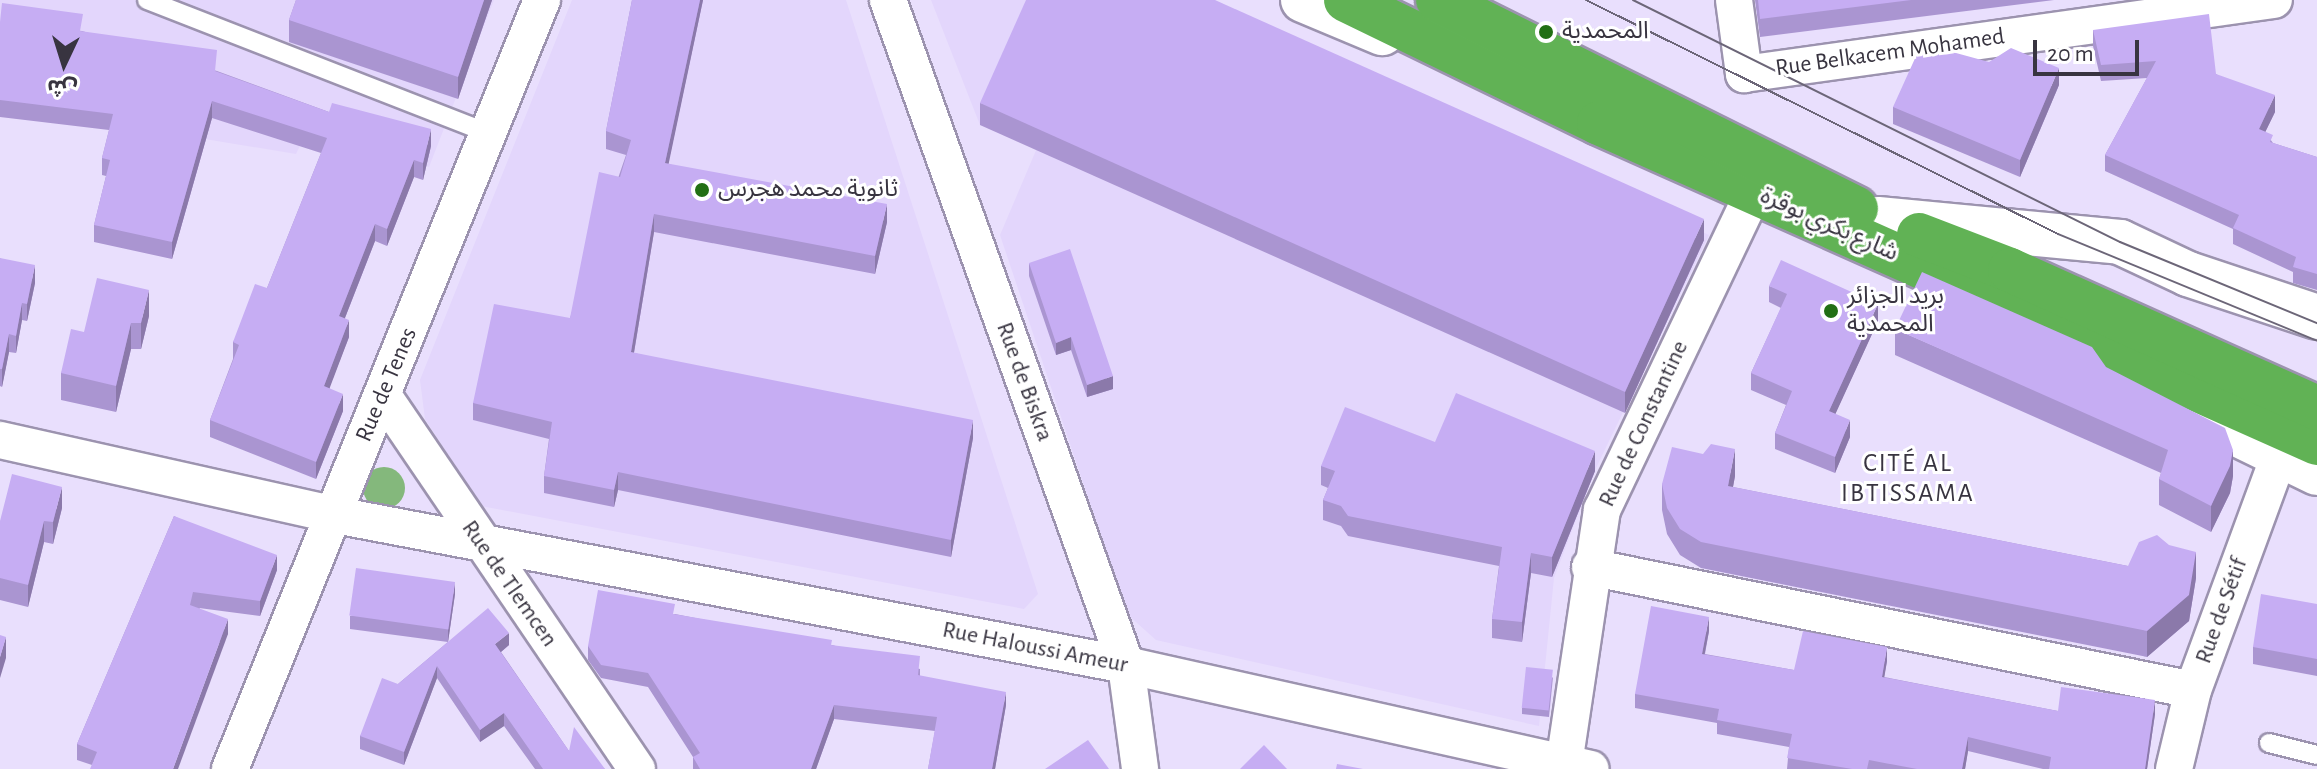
<!DOCTYPE html>
<html>
<head>
<meta charset="utf-8">
<style>
	body { margin:0 }
	#map { position:relative; width:2317px; height:769px; overflow:hidden; background:#e9dffd; font-family:"Alegreya Sans","Noto Sans Arabic",sans-serif }
	div>[style] { position:absolute }
	.built>* { inset:0; background:#e3d6fc }
	.forest>* { inset:0; background:#84b87c }
	.round { border-radius:50% }
	.roads { filter:drop-shadow(2px 0 #9c93af) drop-shadow(-2px 0 #9c93af) drop-shadow(0 2px #9c93af) drop-shadow(0 -2px #9c93af) }
	.lane>* { height:18px; margin:-9px; padding:0 9px; transform-origin:9px; border-radius:9px; background:#fff }
	.street>* { height:36px; margin:-18px; padding:0 18px; transform-origin:18px; border-radius:18px; background:#fff }
	.secondary>* { height:44px; margin:-22px; padding:0 22px; transform-origin:22px; border-radius:22px; background:#fff }
	.highway>* { height:44px; margin:-22px; padding:0 22px; transform-origin:22px; border-radius:22px; background:#61b255 }
	.tram>* { height:2px; margin:-1px; padding:0 1px; transform-origin:1px; border-radius:1px; background:#6c6678 }
	.wall>* { inset:0; background:#aa95d1 }
	.shaded-wall>* { inset:0; background:#8b79aa }
	.building>* { inset:0; background:#c6adf3; transform-origin:0 0 }
	.dots>* { width:22px; height:22px; translate:-50% -50%; box-sizing:border-box; border:4px solid #fff; border-radius:50% }
	span { translate:-50% -50%; white-space:nowrap; text-align:center; line-height:1.15; -webkit-text-stroke:6px #fff; paint-order:stroke }
	.poi-label { font-size:24px; color:#383440 }
	.left { translate:0 -50%; text-align:left }
	.street-label { font-size:24px; color:#383440 }
	.neighbourhood-label { font-size:26px; color:#383440; letter-spacing:2px }
	.north { position:absolute; left:24px; top:24px; width:80px; height:80px; -webkit-text-stroke:6px #fff; paint-order:stroke; rotate:184deg; font-size:22px; font-weight:700; line-height:32px; text-align:center; color:#383440 }
	.north::after { content:''; display:block; margin:auto; width:28px; height:36px; background:#383440; clip-path:polygon(50% 0,100% 100%,50% 72%,0 100%) }
	.scale { position:absolute; left:2033px; top:40px; width:106px; height:36px; box-sizing:border-box; border:4px solid #383440; border-top:0; padding-left:10px; font-size:24px; line-height:28px; white-space:nowrap; color:#383440; -webkit-text-stroke:6px #fff; paint-order:stroke }
</style>
</head>
<body>
<div id="map">
	<div class="built">
		<div style="clip-path:polygon(0 0,494px 0,429px 167px,310px 125px,296px 154px,0 105px)"></div>
		<div style="clip-path:polygon(572px 0,846px 0,1038px 594px,1024px 609px,481px 506px,425px 419px,420px 380px)"></div>
		<div style="clip-path:polygon(931px 0,1186px 0,1709px 235px,1595px 470px,1554px 578px,1539px 726px,1156px 640px,1127px 614px,1000px 235px,1037px 148px,980px 125px)"></div>
	</div>
	<div class="forest">
		<div class="round" style="left:363px;top:467px;width:42px;height:42px"></div>
	</div>
	<div class="roads">
		<div class="lane">
			<div style="left:147px;top:0;width:367px;rotate:21.3deg"></div>
			<div style="left:2269px;top:743px;width:49px;rotate:14deg"></div>
		</div>
		<div class="street">
			<div style="left:888px;top:0;width:706px;rotate:70.31deg"></div>
			<div style="left:1126px;top:665px;width:105px;rotate:82.3deg"></div>
			<div style="left:1734px;top:0;width:75px;rotate:82.3deg"></div>
			<div style="left:1744px;top:74px;width:535px;rotate:-7.95deg"></div>
			<div style="left:384px;top:397px;width:450px;rotate:55.8deg"></div>
			<div style="left:0;top:440px;width:338px;rotate:12.6deg"></div>
			<div style="left:330px;top:514px;width:810px;rotate:10.74deg"></div>
			<div style="left:1126px;top:665px;width:476px;rotate:12.6deg"></div>
			<div style="left:1590px;top:567px;width:615px;rotate:11.53deg"></div>
			<div style="left:1564px;top:764px;width:257px;rotate:-81.5deg"></div>
			<div style="left:1602px;top:510px;width:352px;rotate:-64.5deg"></div>
			<div style="left:230px;top:769px;width:830px;rotate:-67.92deg"></div>
			<div style="left:2174px;top:769px;width:81px;rotate:-76.5deg"></div>
			<div style="left:2193px;top:690px;width:249px;rotate:-69.8deg"></div>
		</div>
		<div class="secondary">
			<div style="left:1303px;top:0;width:86px;rotate:22.7deg"></div>
			<div style="left:1878px;top:219px;width:243px;rotate:5.4deg"></div>
			<div style="left:2120px;top:242px;width:75px;rotate:25.2deg"></div>
			<div style="left:2188px;top:274px;width:136px;rotate:18.4deg"></div>
			<div style="left:2173px;top:403px;width:160px;rotate:25.9deg"></div>
		</div>
		<div class="highway">
			<div style="left:1346px;top:0;width:281px;rotate:25.9deg"></div>
			<div style="left:1599px;top:123px;width:786px;rotate:24.02deg"></div>
			<div style="left:1438px;top:0;width:467px;rotate:26.5deg"></div>
			<div style="left:1919px;top:235px;width:97px;rotate:21deg"></div>
			<div style="left:2010px;top:270px;width:337px;rotate:24.2deg"></div>
		</div>
	</div>
	<div class="tram">
		<div style="left:1586px;top:0;width:527px;rotate:26.37deg"></div>
		<div style="left:2058px;top:234px;width:280px;rotate:22.4deg"></div>
		<div style="left:1633px;top:0;width:544px;rotate:26.42deg"></div>
		<div style="left:2120px;top:242px;width:213px;rotate:22.4deg"></div>
	</div>
	<div class="wall">
		<div style="clip-path:polygon(296px 0,492px 0,458px 99px,289px 42px,289px 20px)"></div>
		<div style="clip-path:polygon(632px 0,703px 0,668px 164px,887px 222px,875px 274px,654px 232px,634px 353px,973px 438px,951px 557px,618px 490px,614px 507px,544px 493px,544px 476px,549px 439px,473px 420px,473px 403px,570px 318px,626px 155px,606px 149px,606px 131px)"></div>
		<div style="clip-path:polygon(1755px 0,2054px 0,1760px 37px)"></div>
		<div style="clip-path:polygon(0 22px,82px 31px,217px 71px,329px 112px,431px 146px,423px 180px,414px 177px,387px 246px,375px 241px,345px 318px,349px 337px,329px 388px,343px 411px,316px 479px,210px 437px,210px 420px,233px 359px,233px 342px,267px 288px,321px 153px,212px 118px,172px 259px,94px 242px,94px 225px,106px 176px,102px 175px,102px 158px,109px 130px,0 117px)"></div>
		<div style="clip-path:polygon(2093px 30px,2216px 74px,2275px 112px,2265px 132px,2273px 143px,2317px 157px,2317px 290px,2293px 283px,2293px 272px,2233px 244px,2233px 229px,2105px 171px,2105px 155px,2147px 78px,2101px 81px,2093px 46px)"></div>
		<div style="clip-path:polygon(2059px 85px,2020px 177px,1893px 124px,1893px 107px)"></div>
		<div style="clip-path:polygon(980px 103px,1704px 240px,1625px 413px,980px 125px)"></div>
		<div style="clip-path:polygon(0 258px,35px 283px,27px 321px,22px 320px,16px 353px,9px 352px,2px 387px,0 386px)"></div>
		<div style="clip-path:polygon(1029px 263px,1113px 389px,1087px 397px,1071px 350px,1056px 355px,1029px 276px)"></div>
		<div style="clip-path:polygon(1769px 286px,1878px 321px,1835px 414px,1850px 437px,1835px 473px,1775px 449px,1775px 433px,1786px 405px,1751px 390px,1751px 373px,1781px 308px,1769px 302px)"></div>
		<div style="clip-path:polygon(149px 316px,141px 349px,131px 349px,116px 412px,61px 400px,61px 373px,84px 332px)"></div>
		<div style="clip-path:polygon(1895px 329px,2233px 476px,2230px 493px,2211px 532px,2159px 505px,2159px 479px,2161px 473px,1895px 355px)"></div>
		<div style="clip-path:polygon(1435px 442px,1595px 471px,1552px 577px,1531px 573px,1522px 642px,1492px 638px,1492px 619px,1499px 566px,1348px 536px,1341px 526px,1323px 520px,1323px 500px,1328px 488px,1321px 485px,1321px 466px)"></div>
		<div style="clip-path:polygon(1703px 454px,1735px 476px,1733px 487px,2128px 566px,2196px 578px,2189px 621px,2147px 657px,1701px 568px,1680px 555px,1667px 534px,1662px 510px,1662px 484px)"></div>
		<div style="clip-path:polygon(62px 508px,53px 544px,44px 542px,28px 607px,0 600px,0 521px)"></div>
		<div style="clip-path:polygon(174px 516px,277px 570px,260px 616px,199px 608px,228px 634px,92px 765px,77px 760px,77px 744px)"></div>
		<div style="clip-path:polygon(455px 594px,448px 642px,509px 645px,501px 652px,569px 751px,605px 769px,535px 769px,504px 726px,480px 742px,437px 678px,404px 765px,360px 749px,360px 736px,398px 684px,448px 642px,350px 629px,350px 616px)"></div>
		<div style="clip-path:polygon(2317px 604px,2317px 676px,2253px 664px,2253px 647px)"></div>
		<div style="clip-path:polygon(675px 614px,832px 645px,920px 669px,920px 676px,1006px 705px,995px 769px,928px 769px,935px 731px,834px 719px,816px 769px,693px 769px,693px 757px,648px 687px,601px 678px,588px 660px,588px 646px)"></div>
		<div style="clip-path:polygon(1709px 631px,1705px 654px,1794px 670px,1887px 661px,1884px 677px,2058px 711px,2155px 714px,2147px 769px,2043px 769px,1968px 751px,1965px 769px,1787px 769px,1789px 747px,1717px 734px,1717px 723px,1635px 708px,1635px 694px)"></div>
		<div style="clip-path:polygon(1553px 677px,1549px 717px,1522px 714px,1522px 708px)"></div>
	</div>
	<div class="shaded-wall">
		<div style="clip-path:polygon(484px 0,492px 0,458px 99px,458px 77px)"></div>
		<div style="clip-path:polygon(700px 0,703px 0,665px 181px,665px 163px)"></div>
		<div style="clip-path:polygon(2059px 68px,2059px 85px,2020px 177px,2020px 160px)"></div>
		<div style="clip-path:polygon(2275px 95px,2275px 112px,2259px 145px,2259px 129px)"></div>
		<div style="clip-path:polygon(212px 101px,212px 118px,172px 259px,172px 242px)"></div>
		<div style="clip-path:polygon(431px 129px,431px 146px,423px 180px,423px 163px)"></div>
		<div style="clip-path:polygon(414px 160px,414px 177px,387px 246px,387px 229px)"></div>
		<div style="clip-path:polygon(887px 204px,887px 222px,875px 274px,875px 256px)"></div>
		<div style="clip-path:polygon(654px 214px,654px 232px,631px 370px,631px 352px)"></div>
		<div style="clip-path:polygon(1704px 219px,1704px 240px,1625px 413px,1625px 392px)"></div>
		<div style="clip-path:polygon(375px 224px,375px 241px,339px 333px,339px 316px)"></div>
		<div style="clip-path:polygon(35px 265px,35px 283px,27px 321px,27px 304px)"></div>
		<div style="clip-path:polygon(149px 290px,149px 316px,141px 349px,141px 323px)"></div>
		<div style="clip-path:polygon(22px 303px,22px 320px,16px 353px,16px 336px)"></div>
		<div style="clip-path:polygon(1878px 304px,1878px 321px,1829px 428px,1829px 411px)"></div>
		<div style="clip-path:polygon(349px 320px,349px 337px,324px 403px,324px 386px)"></div>
		<div style="clip-path:polygon(131px 323px,131px 349px,116px 412px,116px 386px)"></div>
		<div style="clip-path:polygon(9px 334px,9px 352px,2px 387px,2px 369px)"></div>
		<div style="clip-path:polygon(1071px 337px,1071px 350px,1056px 355px,1056px 343px)"></div>
		<div style="clip-path:polygon(1113px 376px,1113px 389px,1087px 397px,1087px 385px)"></div>
		<div style="clip-path:polygon(343px 394px,343px 411px,316px 479px,316px 462px)"></div>
		<div style="clip-path:polygon(973px 420px,973px 438px,951px 557px,951px 540px)"></div>
		<div style="clip-path:polygon(1850px 420px,1850px 437px,1835px 473px,1835px 457px)"></div>
		<div style="clip-path:polygon(1735px 449px,1735px 476px,1728px 513px,1728px 486px)"></div>
		<div style="clip-path:polygon(2233px 450px,2233px 476px,2230px 493px,2211px 532px,2211px 506px)"></div>
		<div style="clip-path:polygon(1595px 451px,1595px 471px,1552px 577px,1552px 557px)"></div>
		<div style="clip-path:polygon(618px 472px,618px 490px,614px 507px,614px 490px)"></div>
		<div style="clip-path:polygon(62px 487px,62px 508px,53px 544px,53px 522px)"></div>
		<div style="clip-path:polygon(44px 521px,44px 542px,28px 607px,28px 585px)"></div>
		<div style="clip-path:polygon(2196px 552px,2196px 578px,2189px 621px,2147px 657px,2147px 631px)"></div>
		<div style="clip-path:polygon(1531px 553px,1531px 573px,1522px 642px,1522px 622px)"></div>
		<div style="clip-path:polygon(277px 555px,277px 570px,260px 616px,260px 601px)"></div>
		<div style="clip-path:polygon(455px 582px,455px 594px,448px 642px,448px 629px)"></div>
		<div style="clip-path:polygon(1709px 617px,1709px 631px,1702px 667px,1702px 654px)"></div>
		<div style="clip-path:polygon(228px 619px,228px 634px,178px 769px,173px 769px)"></div>
		<div style="clip-path:polygon(509px 633px,509px 645px,495px 657px,495px 644px)"></div>
		<div style="clip-path:polygon(6px 637px,6px 658px,0 678px,0 657px)"></div>
		<div style="clip-path:polygon(1887px 647px,1887px 661px,1882px 691px,1882px 677px)"></div>
		<div style="clip-path:polygon(437px 666px,437px 678px,404px 765px,404px 752px)"></div>
		<div style="clip-path:polygon(1006px 692px,1006px 705px,995px 769px,992px 769px)"></div>
		<div style="clip-path:polygon(2155px 700px,2155px 714px,2147px 769px,2145px 769px)"></div>
		<div style="clip-path:polygon(834px 705px,834px 719px,816px 769px,811px 769px)"></div>
		<div style="clip-path:polygon(504px 713px,504px 726px,480px 742px,480px 730px)"></div>
		<div style="clip-path:polygon(1968px 737px,1968px 751px,1965px 769px,1962px 769px)"></div>
	</div>
	<div class="building">
		<div style="clip-path:polygon(296px 0,484px 0,458px 77px,289px 20px)"></div>
		<div style="clip-path:polygon(632px 0,700px 0,665px 163px,887px 204px,875px 256px,654px 214px,631px 352px,973px 420px,951px 540px,618px 472px,614px 490px,544px 476px,552px 422px,473px 403px,494px 304px,570px 318px,599px 172px,620px 177px,631px 140px,606px 131px)"></div>
		<div style="clip-path:polygon(1026px 0,1215px 0,1704px 219px,1625px 392px,980px 103px)"></div>
		<div style="clip-path:polygon(1758px 0,1911px 0,1760px 19px)"></div>
		<div style="clip-path:polygon(2px 3px,83px 14px,80px 31px,217px 50px,215px 71px,329px 112px,332px 103px,431px 129px,423px 163px,414px 160px,387px 229px,375px 224px,339px 316px,349px 320px,324px 386px,343px 394px,316px 462px,210px 420px,239px 345px,233px 342px,255px 284px,267px 288px,327px 138px,212px 101px,172px 242px,94px 225px,110px 160px,102px 158px,113px 114px,0 100px,0 22px)"></div>
		<div style="clip-path:polygon(2209px 14px,2216px 74px,2275px 95px,2259px 129px,2273px 135px,2270px 142px,2317px 157px,2317px 274px,2293px 267px,2296px 257px,2233px 228px,2239px 215px,2105px 155px,2156px 61px,2101px 65px,2093px 30px)"></div>
		<div style="clip-path:polygon(2011px 48px,2059px 68px,2020px 160px,1893px 107px,1917px 54px,1945px 50px,1989px 62px)"></div>
		<div style="clip-path:polygon(1070px 249px,1113px 376px,1087px 385px,1071px 337px,1056px 343px,1029px 263px)"></div>
		<div style="clip-path:polygon(0 258px,35px 265px,27px 304px,22px 303px,16px 336px,9px 334px,2px 369px,0 369px)"></div>
		<div style="clip-path:polygon(1781px 260px,1878px 304px,1829px 411px,1850px 420px,1835px 457px,1775px 433px,1792px 391px,1751px 373px,1787px 294px,1769px 286px)"></div>
		<div style="clip-path:polygon(1922px 272px,2092px 347px,2106px 367px,2225px 428px,2233px 450px,2230px 466px,2211px 506px,2159px 479px,2168px 450px,1895px 329px)"></div>
		<div style="clip-path:polygon(97px 278px,149px 290px,141px 323px,131px 323px,116px 386px,61px 373px,71px 329px,84px 332px)"></div>
		<div style="clip-path:polygon(1456px 393px,1595px 451px,1552px 557px,1531px 553px,1522px 622px,1492px 619px,1502px 547px,1348px 516px,1341px 506px,1323px 500px,1335px 471px,1321px 466px,1345px 407px,1435px 442px)"></div>
		<div style="clip-path:polygon(1711px 444px,1735px 449px,1728px 486px,2128px 566px,2139px 542px,2157px 535px,2169px 545px,2196px 552px,2189px 595px,2147px 631px,1701px 542px,1680px 529px,1667px 508px,1662px 484px,1672px 447px,1703px 454px)"></div>
		<div style="clip-path:polygon(12px 474px,62px 487px,53px 522px,44px 521px,28px 585px,0 578px,0 521px)"></div>
		<div style="clip-path:polygon(174px 516px,277px 555px,260px 601px,193px 592px,190px 605px,228px 619px,173px 769px,90px 769px,97px 752px,77px 744px)"></div>
		<div style="left:356px;top:568px;width:100px;height:48px;rotate:8deg"></div>
		<div style="clip-path:polygon(598px 590px,675px 604px,673px 614px,832px 640px,831px 645px,920px 656px,918px 675px,1006px 692px,992px 769px,928px 769px,937px 717px,834px 705px,811px 769px,700px 769px,693px 757px,700px 753px,648px 673px,601px 665px,588px 646px)"></div>
		<div style="clip-path:polygon(2261px 594px,2317px 604px,2317px 659px,2253px 647px)"></div>
		<div style="clip-path:polygon(1651px 606px,1709px 617px,1702px 654px,1794px 670px,1803px 631px,1887px 647px,1882px 677px,2058px 711px,2061px 687px,2155px 700px,2145px 769px,2049px 769px,2051px 757px,1968px 737px,1962px 769px,1917px 769px,1869px 760px,1867px 769px,1852px 769px,1787px 758px,1792px 734px,1717px 720px,1719px 709px,1635px 694px)"></div>
		<div style="clip-path:polygon(488px 608px,509px 633px,495px 644px,569px 751px,574px 727px,605px 769px,543px 769px,504px 713px,480px 730px,437px 666px,404px 752px,360px 736px,382px 678px,398px 684px)"></div>
		<div style="clip-path:polygon(0 635px,6px 637px,0 657px)"></div>
		<div style="left:1526px;top:667px;width:27px;height:41px;rotate:6deg"></div>
		<div style="clip-path:polygon(1088px 740px,1109px 769px,1045px 769px)"></div>
		<div style="clip-path:polygon(1264px 745px,1287px 769px,1240px 769px)"></div>
		<div style="clip-path:polygon(1337px 764px,1363px 769px,1336px 769px)"></div>
	</div>
	<div class="dots">
		<div style="left:1546px;top:32px;background:#226f14"></div>
		<div style="left:702px;top:190px;background:#226f14"></div>
		<div style="left:1831px;top:311px;background:#226f14"></div>
	</div>
	<div class="poi-label">
		<span class="left" style="left:1562px;top:32px">المحمدية</span>
		<span class="left" style="left:718px;top:190px">ثانوية محمد هجرس</span>
		<span class="left" style="left:1847px;top:311px">بريد الجزائر<br>المحمدية</span>
	</div>
	<div class="street-label">
		<span style="left:1890px;top:53px;rotate:-8deg">Rue Belkacem Mohamed</span>
		<span style="left:1829px;top:225px;rotate:24deg">شارع بكري بوقرة</span>
		<span style="left:1024px;top:382px;rotate:70deg">Rue de Biskra</span>
		<span style="left:387px;top:385px;rotate:-67deg">Rue de Tenes</span>
		<span style="left:1644px;top:424px;rotate:-65deg">Rue de Constantine</span>
		<span style="left:509px;top:584px;rotate:55deg">Rue de Tlemcen</span>
		<span style="left:2222px;top:611px;rotate:-70deg">Rue de Sétif</span>
		<span style="left:1035px;top:648px;rotate:11deg">Rue Haloussi Ameur</span>
	</div>
	<div class="neighbourhood-label">
		<span style="left:1908px;top:479px">CITÉ AL<br>IBTISSAMA</span>
	</div>
	<div class="north">ش</div>
	<div class="scale">20 m</div>
</div>
</body>
</html>
